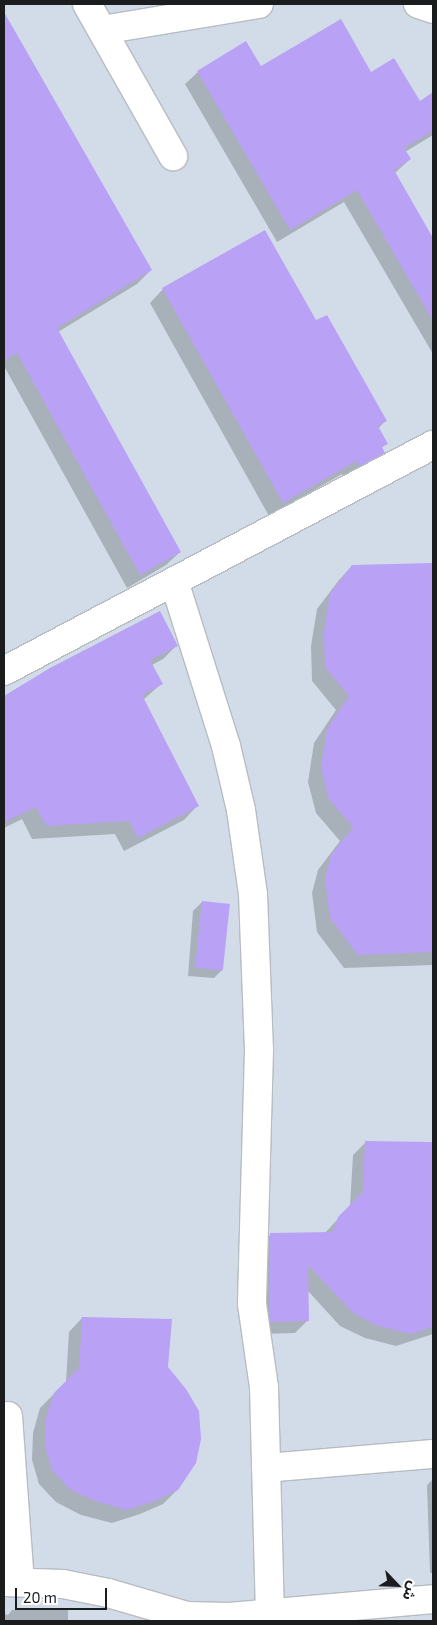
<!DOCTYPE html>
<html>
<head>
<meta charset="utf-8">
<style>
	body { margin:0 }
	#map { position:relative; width:437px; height:1625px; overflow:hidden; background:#e2e7ee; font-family:"Exo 2","Noto Sans Arabic",sans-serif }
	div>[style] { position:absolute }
	.built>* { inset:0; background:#d2dce9; transform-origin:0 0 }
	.shadow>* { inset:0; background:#0003 }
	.building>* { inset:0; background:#b9a1f6; transform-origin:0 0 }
	.roads { filter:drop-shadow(1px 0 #b7bcc2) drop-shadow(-1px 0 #b7bcc2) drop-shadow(0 1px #b7bcc2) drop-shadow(0 -1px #b7bcc2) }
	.minor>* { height:28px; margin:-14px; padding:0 14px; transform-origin:14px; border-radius:14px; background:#fff }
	span { translate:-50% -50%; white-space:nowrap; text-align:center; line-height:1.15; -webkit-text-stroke:4.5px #fff; paint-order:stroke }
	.frame { position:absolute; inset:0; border:5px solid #1a1c1e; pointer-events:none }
	.north { position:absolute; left:372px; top:1560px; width:50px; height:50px; -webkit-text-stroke:4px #fff; paint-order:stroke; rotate:114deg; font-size:14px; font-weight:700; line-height:20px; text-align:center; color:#1a1c1e }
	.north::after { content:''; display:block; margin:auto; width:18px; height:22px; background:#1a1c1e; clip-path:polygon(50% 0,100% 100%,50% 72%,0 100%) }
	.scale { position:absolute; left:15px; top:1588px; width:92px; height:22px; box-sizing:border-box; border:2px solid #1a1c1e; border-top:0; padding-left:6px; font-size:15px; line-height:18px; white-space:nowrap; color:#1a1c1e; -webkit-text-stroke:4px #fff; paint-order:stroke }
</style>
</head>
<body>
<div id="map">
	<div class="built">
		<div style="left:4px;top:4px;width:429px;height:1617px"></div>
	</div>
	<div class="shadow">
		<div style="clip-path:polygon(4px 15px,151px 270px,137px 284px,58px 332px,180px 552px,166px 565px,127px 588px,4px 366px)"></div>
		<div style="clip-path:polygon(260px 68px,371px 74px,419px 103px,433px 94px,433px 135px,405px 152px,410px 159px,394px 174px,433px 240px,433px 354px,344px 202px,277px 242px,185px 84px,198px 72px)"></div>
		<div style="clip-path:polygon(163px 289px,315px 322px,385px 421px,378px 429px,386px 443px,381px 449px,383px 452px,370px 466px,345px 479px,342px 474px,269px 516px,150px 303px)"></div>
		<div style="clip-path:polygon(433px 564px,433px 965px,344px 968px,317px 932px,312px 893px,318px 870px,340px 841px,316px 813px,308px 782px,314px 743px,336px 710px,312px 681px,311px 646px,317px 609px,339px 580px,352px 566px)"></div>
		<div style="clip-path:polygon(176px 646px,163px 659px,152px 665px,161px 684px,143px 700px,197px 806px,184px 820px,124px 851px,115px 834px,32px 839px,22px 819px,4px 828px,4px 696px,51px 669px)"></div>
		<div style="clip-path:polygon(202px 902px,223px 969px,214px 978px,188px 976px,193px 911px)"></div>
		<div style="clip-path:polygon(366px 1142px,433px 1144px,433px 1334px,396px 1346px,365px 1338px,340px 1326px,308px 1291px,308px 1320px,295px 1333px,258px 1334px,257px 1248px,270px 1235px,324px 1234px,350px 1206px,353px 1155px)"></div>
		<div style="clip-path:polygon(82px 1318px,166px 1368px,177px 1490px,163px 1504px,140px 1514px,112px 1523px,81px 1515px,56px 1502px,39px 1484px,32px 1460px,33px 1433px,40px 1408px,66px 1382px,69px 1332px)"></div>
		<div style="clip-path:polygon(433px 1479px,433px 1573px,430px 1573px,427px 1485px)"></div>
		<div style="clip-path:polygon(12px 1610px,68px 1610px,68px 1621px,4px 1621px,4px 1614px,8px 1615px)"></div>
	</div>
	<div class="building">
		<div style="clip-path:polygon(4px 12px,152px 270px,57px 328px,181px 552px,140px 575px,17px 353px,4px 361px)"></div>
		<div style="clip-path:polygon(341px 19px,371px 72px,394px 58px,420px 101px,433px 92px,433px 131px,404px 148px,411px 159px,394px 170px,433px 238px,433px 321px,357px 190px,290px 230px,197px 71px,246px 41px,261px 66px)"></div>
		<div style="clip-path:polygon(265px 230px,316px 320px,327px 315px,387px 421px,378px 426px,388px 444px,382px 447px,385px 453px,359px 466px,356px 461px,283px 503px,162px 288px)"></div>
		<div style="clip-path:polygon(433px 563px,433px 952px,358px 955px,330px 918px,325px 879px,331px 855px,353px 827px,329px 799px,321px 768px,327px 729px,349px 696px,325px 667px,324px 632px,330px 594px,352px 565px)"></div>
		<div style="clip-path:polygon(160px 611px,178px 646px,150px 660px,163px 684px,142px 695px,199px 806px,138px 838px,129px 821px,46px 826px,36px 807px,4px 822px,4px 696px,50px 668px)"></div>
		<div style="left:202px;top:901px;width:28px;height:67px;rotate:6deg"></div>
		<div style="clip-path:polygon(365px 1141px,433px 1142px,433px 1327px,410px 1334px,378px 1326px,353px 1313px,308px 1265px,309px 1321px,270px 1322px,270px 1233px,333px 1232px,338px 1217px,363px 1192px)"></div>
		<div style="clip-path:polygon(82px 1317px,172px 1319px,168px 1367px,186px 1389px,199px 1411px,201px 1439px,196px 1463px,178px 1490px,155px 1501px,127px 1510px,95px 1501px,69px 1489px,52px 1470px,45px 1446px,46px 1418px,54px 1393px,79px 1368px)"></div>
	</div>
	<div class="roads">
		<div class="minor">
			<div style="left:87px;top:4px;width:175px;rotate:60.5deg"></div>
			<div style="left:418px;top:4px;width:16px;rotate:18deg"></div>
			<div style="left:102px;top:30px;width:159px;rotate:-9.4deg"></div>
			<div style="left:174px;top:581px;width:173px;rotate:72.5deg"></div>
			<div style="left:226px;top:746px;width:66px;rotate:76.8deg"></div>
			<div style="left:241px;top:810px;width:85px;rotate:81.9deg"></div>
			<div style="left:253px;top:894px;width:156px;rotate:87.8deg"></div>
			<div style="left:259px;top:1050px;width:254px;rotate:91.6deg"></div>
			<div style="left:252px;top:1304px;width:84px;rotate:81.8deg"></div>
			<div style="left:264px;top:1387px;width:226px;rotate:88.5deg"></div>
			<div style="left:4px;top:671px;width:485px;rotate:-27.8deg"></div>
			<div style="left:8px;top:1416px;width:166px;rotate:85.9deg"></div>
			<div style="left:266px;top:1468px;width:168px;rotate:-4.8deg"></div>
			<div style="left:4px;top:1582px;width:59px;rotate:1.9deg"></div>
			<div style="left:63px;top:1584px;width:46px;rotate:11.3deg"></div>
			<div style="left:108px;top:1593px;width:82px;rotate:16.2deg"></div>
			<div style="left:187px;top:1616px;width:42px;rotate:1.4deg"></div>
			<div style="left:229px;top:1617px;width:205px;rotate:-5deg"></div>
		</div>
	</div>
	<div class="frame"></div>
	<div class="north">ش</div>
	<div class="scale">20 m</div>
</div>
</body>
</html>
